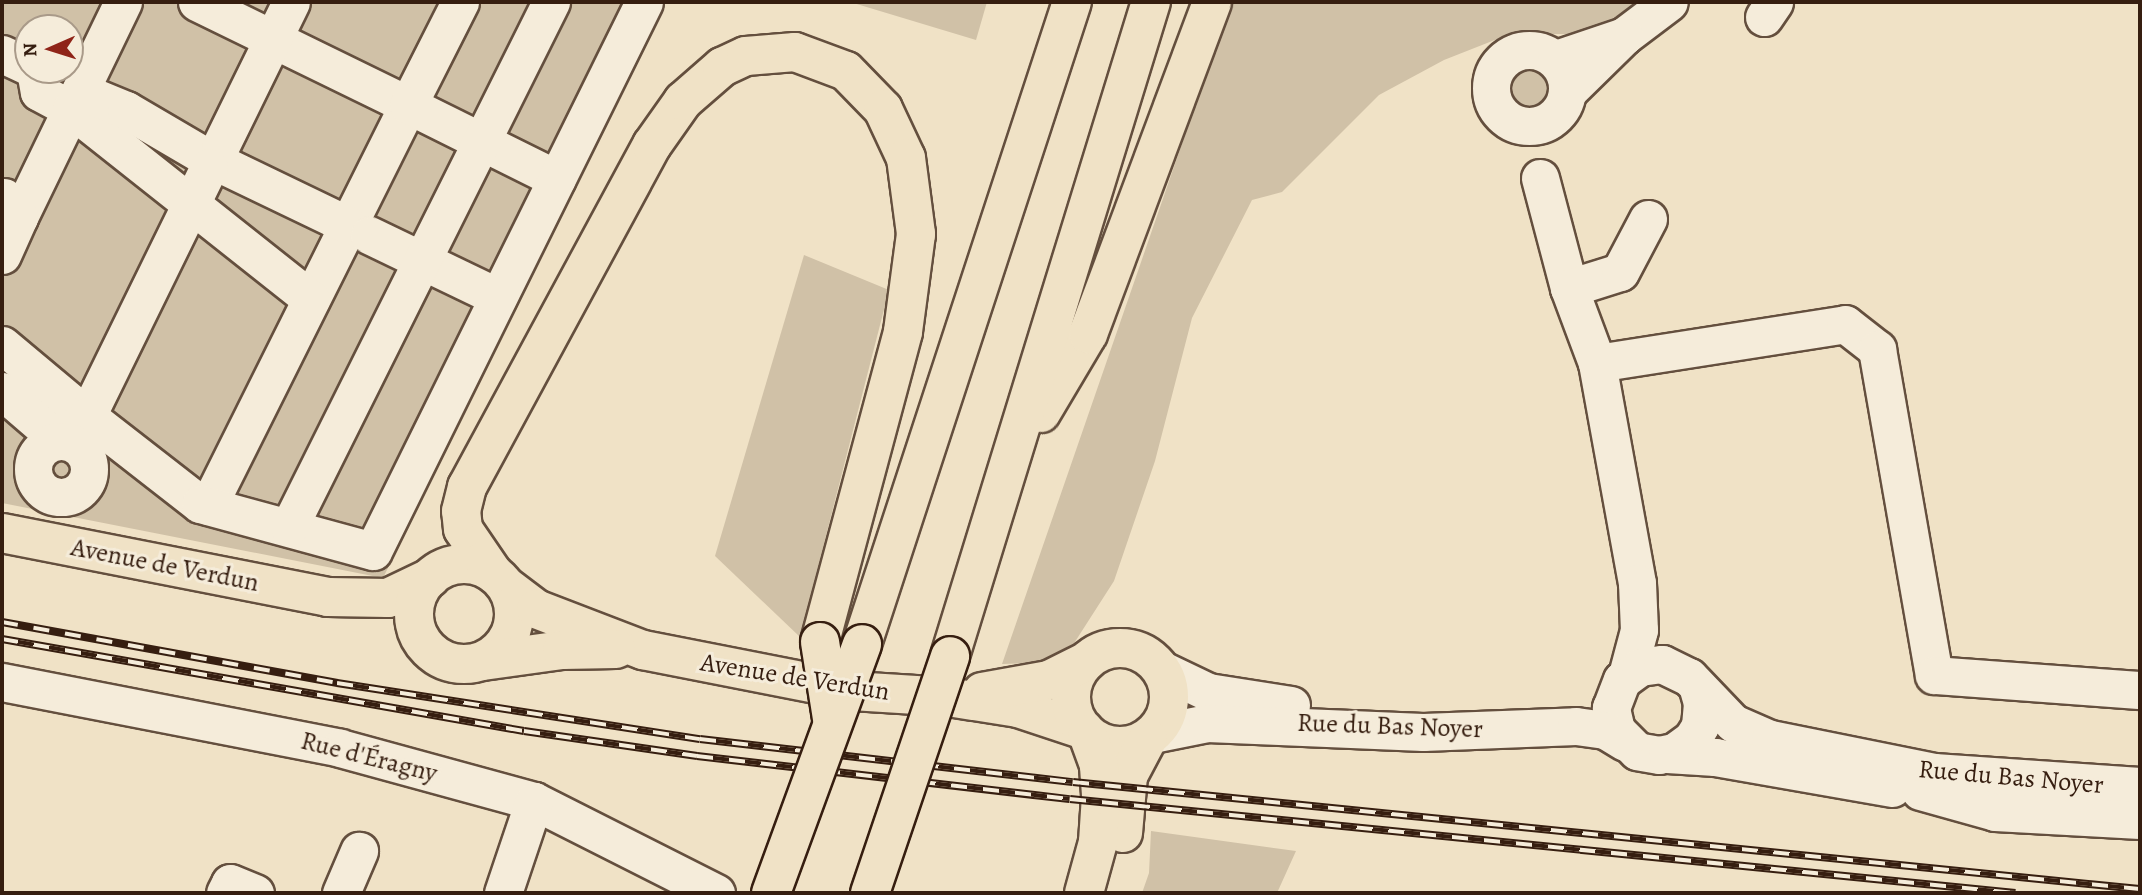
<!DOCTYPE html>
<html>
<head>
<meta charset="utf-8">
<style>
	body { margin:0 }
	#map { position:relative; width:2142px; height:895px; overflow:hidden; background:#f0e2c6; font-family:Alegreya,serif }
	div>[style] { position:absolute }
	.green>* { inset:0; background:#d0c1a7 }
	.round { border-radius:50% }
	.roads { filter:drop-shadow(2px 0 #644f3e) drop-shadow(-2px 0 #644f3e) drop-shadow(0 2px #644f3e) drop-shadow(0 -2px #644f3e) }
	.minor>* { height:37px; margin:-18.5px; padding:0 18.5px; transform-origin:18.5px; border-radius:18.5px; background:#f5ecda }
	.minor>.ring { margin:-18.5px; padding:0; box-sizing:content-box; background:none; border:37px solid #f5ecda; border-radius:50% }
	.major>* { height:38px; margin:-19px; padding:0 19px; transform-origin:19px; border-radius:19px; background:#f0e2c6 }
	.major>.ring { margin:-19px; padding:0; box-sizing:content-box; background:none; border:38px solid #f0e2c6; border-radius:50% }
	.highway>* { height:38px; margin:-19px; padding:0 19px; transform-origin:19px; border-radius:19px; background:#f0e2c6 }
	.rail>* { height:8px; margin-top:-4px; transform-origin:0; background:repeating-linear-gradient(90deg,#f5ecda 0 16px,#361e10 0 32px); box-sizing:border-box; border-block:2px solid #361e10 }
	.bridges { filter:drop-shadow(2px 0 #361e10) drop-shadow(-2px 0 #361e10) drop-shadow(0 2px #361e10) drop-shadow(0 -2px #361e10) }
	.highway-bridge>* { height:38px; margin:-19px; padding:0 19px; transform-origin:19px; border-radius:19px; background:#f0e2c6 }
	span { translate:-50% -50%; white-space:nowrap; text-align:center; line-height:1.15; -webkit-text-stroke:6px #f5ecda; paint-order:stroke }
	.street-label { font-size:26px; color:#361e10 }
	.frame { position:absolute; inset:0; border:4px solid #361e10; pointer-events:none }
	.north { position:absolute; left:14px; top:14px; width:70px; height:70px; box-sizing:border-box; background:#f5ecda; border:2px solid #a99a89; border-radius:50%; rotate:267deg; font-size:19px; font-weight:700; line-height:28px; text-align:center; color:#361e10 }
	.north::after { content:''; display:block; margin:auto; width:24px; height:32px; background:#8f2418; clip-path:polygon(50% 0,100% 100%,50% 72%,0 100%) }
</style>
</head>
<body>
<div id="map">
	<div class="green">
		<div style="clip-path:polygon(evenodd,2px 2px,666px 2px,383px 578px,2px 503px,2px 2px,28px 28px,70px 28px,70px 70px,28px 70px,28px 28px)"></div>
		<div style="clip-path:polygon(850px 2px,987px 2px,976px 40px)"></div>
		<div style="clip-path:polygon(1231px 2px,1641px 2px,1601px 25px,1571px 34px,1510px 34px,1444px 60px,1379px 95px,1282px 192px,1252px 200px,1192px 318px,1155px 461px,1114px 581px,1062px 662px,1002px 664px)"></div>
		<div class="round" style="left:1508px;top:67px;width:42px;height:42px"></div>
		<div style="clip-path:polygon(804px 255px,889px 290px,800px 637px,715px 556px)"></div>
		<div style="clip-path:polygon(1151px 831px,1296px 851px,1277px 893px,1142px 893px,1149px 873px)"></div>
	</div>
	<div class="roads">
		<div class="minor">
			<div style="left:197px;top:2px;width:235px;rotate:26deg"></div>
			<div style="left:408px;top:105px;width:448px;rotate:116.5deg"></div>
			<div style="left:460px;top:2px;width:115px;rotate:116.8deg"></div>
			<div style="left:408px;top:105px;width:166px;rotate:26.4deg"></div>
			<div style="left:1764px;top:17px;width:18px;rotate:-56deg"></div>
			<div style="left:1624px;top:36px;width:56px;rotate:-37.1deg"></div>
			<div class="ring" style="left:1491px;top:50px;width:39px;height:39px"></div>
			<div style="left:2px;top:54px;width:29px;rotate:25deg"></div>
			<div style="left:1556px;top:59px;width:72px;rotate:-18.7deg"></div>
			<div style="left:1624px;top:36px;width:80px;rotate:135.5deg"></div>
			<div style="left:35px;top:70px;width:22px;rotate:80deg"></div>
			<div style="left:39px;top:92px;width:36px;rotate:28deg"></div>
			<div style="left:71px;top:109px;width:306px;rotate:38.4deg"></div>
			<div style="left:80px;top:91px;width:50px;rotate:22.4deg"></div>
			<div style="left:126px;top:110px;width:87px;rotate:30.4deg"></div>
			<div style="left:220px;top:147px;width:161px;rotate:-63.9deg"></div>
			<div style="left:221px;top:164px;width:141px;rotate:25.7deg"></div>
			<div style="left:1540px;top:178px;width:114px;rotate:75.2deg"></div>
			<div style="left:1569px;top:288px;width:80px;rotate:69.5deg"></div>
			<div style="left:1597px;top:363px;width:224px;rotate:79.7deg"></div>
			<div style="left:1637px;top:583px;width:47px;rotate:87.6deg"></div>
			<div style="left:1639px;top:630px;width:47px;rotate:104.9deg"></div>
			<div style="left:19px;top:217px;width:239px;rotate:-64.2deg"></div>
			<div style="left:369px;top:235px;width:143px;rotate:25.7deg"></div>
			<div style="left:2px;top:255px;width:42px;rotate:-65.9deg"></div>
			<div style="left:19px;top:217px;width:25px;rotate:-127deg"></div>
			<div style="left:1569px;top:288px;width:53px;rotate:-17.4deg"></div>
			<div style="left:1620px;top:272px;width:60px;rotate:-62.2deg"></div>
			<div style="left:2px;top:345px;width:111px;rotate:39.9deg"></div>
			<div style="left:87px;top:416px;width:277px;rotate:-63.9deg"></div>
			<div style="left:1597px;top:363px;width:251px;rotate:-8.9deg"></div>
			<div style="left:1845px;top:324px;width:41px;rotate:38deg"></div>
			<div style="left:1877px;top:349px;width:331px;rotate:80.1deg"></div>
			<div style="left:1934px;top:675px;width:207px;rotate:4.2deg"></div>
			<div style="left:2px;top:391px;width:75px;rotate:40.7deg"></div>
			<div style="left:59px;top:440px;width:37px;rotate:-41deg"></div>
			<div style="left:87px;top:416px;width:143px;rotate:37.9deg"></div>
			<div style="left:200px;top:504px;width:179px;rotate:15.2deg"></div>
			<div style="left:373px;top:551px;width:612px;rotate:-63.73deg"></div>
			<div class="ring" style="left:33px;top:441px;width:19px;height:19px"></div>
			<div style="left:289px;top:527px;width:587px;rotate:-63.48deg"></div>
			<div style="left:1162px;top:670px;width:51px;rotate:25.6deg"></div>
			<div style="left:1208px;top:692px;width:84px;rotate:8.9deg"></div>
			<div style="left:2px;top:682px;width:344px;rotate:11deg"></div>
			<div style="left:340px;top:748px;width:201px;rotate:15.3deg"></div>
			<div style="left:534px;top:801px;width:204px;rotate:26.8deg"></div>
			<div style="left:1698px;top:689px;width:15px;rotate:74deg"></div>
			<div style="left:1702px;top:703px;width:23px;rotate:95deg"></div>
			<div style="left:1700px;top:726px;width:15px;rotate:122deg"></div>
			<div style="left:1692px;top:739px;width:22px;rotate:144deg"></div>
			<div style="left:1674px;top:752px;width:15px;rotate:169deg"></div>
			<div style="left:1659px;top:755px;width:22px;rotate:-170deg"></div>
			<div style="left:1637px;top:751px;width:30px;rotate:-135deg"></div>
			<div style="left:1616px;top:730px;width:23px;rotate:-103deg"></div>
			<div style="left:1611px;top:708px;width:30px;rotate:-69deg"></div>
			<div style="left:1622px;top:680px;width:22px;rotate:-36deg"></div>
			<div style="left:1640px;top:667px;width:22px;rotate:-8deg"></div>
			<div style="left:1662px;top:664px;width:30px;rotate:26deg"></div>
			<div style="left:1689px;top:677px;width:64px;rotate:46.3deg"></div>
			<div style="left:1733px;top:723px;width:40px;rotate:23.4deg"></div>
			<div style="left:1770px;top:739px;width:167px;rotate:11.4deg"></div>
			<div style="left:1934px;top:772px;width:206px;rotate:3.9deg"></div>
			<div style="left:1152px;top:734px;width:56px;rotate:-11.3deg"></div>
			<div style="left:1207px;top:723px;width:216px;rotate:2.4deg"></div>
			<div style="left:1423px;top:732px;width:153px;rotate:-2.2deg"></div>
			<div style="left:1576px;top:726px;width:29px;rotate:8deg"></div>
			<div style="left:1605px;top:730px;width:23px;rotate:31deg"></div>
			<div style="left:1667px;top:754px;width:48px;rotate:3.6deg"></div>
			<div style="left:1715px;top:757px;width:180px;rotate:9.9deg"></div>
			<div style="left:1920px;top:791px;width:78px;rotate:15.6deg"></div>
			<div style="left:1995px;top:812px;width:145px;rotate:3.2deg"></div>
			<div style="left:225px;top:893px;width:11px;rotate:-63deg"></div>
			<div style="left:230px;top:883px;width:27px;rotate:22deg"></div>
			<div style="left:341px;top:893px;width:46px;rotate:-66.8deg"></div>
			<div style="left:503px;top:893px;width:97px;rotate:-71.4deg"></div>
		</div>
		<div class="major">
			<div style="left:2px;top:533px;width:332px;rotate:11.1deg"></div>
			<div style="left:328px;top:597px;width:60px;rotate:1deg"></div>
			<div style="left:388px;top:598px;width:47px;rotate:-25.5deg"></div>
			<div class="ring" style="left:414px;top:564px;width:62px;height:62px"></div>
			<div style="left:507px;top:587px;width:36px;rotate:37deg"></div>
			<div style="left:536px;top:609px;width:115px;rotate:21deg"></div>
			<div style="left:643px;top:650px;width:213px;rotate:11.1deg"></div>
			<div style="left:852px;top:691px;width:96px;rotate:3.6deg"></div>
			<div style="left:948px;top:697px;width:71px;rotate:8.9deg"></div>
			<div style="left:1018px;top:708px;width:70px;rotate:18.4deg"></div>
			<div class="ring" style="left:1071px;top:648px;width:60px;height:60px"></div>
			<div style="left:483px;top:661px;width:80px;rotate:-7.9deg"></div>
			<div style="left:562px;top:650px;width:54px;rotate:-1.1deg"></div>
			<div style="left:982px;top:692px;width:68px;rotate:-10.2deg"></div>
			<div style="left:1049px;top:680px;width:42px;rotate:-26.6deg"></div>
			<div style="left:1123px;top:833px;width:57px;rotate:-85deg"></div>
			<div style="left:1128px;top:776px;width:43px;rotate:-62.2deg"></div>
			<div style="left:1084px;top:893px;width:53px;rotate:-74.6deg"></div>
			<div style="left:1098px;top:842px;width:47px;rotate:-86.3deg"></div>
			<div style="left:1101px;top:795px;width:30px;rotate:-94deg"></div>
			<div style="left:1099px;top:765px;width:33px;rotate:-110deg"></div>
		</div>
		<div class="highway">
			<div style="left:1041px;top:413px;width:92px;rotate:-59.3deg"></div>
			<div style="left:1088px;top:334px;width:354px;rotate:-69.5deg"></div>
			<div style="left:493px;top:573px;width:53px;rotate:-124.3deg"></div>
			<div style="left:463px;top:529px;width:18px;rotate:-96deg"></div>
			<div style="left:461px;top:511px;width:25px;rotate:-76deg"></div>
			<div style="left:467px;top:487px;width:389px;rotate:-61.6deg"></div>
			<div style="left:652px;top:145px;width:54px;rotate:-54.8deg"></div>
			<div style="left:683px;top:101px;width:52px;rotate:-41.1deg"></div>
			<div style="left:722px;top:67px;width:26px;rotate:-25deg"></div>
			<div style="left:746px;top:56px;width:49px;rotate:-4.7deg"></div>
			<div style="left:795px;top:52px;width:54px;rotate:20.4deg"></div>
			<div style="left:846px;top:71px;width:53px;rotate:45.8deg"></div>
			<div style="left:883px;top:109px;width:54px;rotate:64.9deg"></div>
			<div style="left:906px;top:158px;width:77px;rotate:82.5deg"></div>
			<div style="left:916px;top:234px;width:99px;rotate:97.6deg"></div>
			<div style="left:903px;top:332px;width:321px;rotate:105deg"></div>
			<div style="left:862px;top:644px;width:675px;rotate:-71.89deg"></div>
			<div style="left:950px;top:656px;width:684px;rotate:-72.92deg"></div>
		</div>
	</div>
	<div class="rail">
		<div style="left:2px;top:622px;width:341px;rotate:10.3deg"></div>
		<div style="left:337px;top:683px;width:367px;rotate:8.8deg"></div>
		<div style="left:700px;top:739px;width:375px;rotate:6.6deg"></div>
		<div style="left:1073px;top:782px;width:1072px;rotate:5.73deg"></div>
		<div style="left:2px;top:639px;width:530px;rotate:10deg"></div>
		<div style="left:524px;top:731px;width:175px;rotate:8.2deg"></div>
		<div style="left:697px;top:756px;width:375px;rotate:6.6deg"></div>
		<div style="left:1070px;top:799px;width:950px;rotate:5.68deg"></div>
	</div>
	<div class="bridges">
		<div class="highway-bridge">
			<div style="left:820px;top:642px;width:78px;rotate:81.1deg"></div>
			<div style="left:771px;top:893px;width:265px;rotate:-69.9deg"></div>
			<div style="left:870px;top:893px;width:250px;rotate:-71.3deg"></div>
		</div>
	</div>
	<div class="street-label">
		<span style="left:165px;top:565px;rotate:11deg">Avenue de Verdun</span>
		<span style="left:795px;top:677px;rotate:9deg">Avenue de Verdun</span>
		<span style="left:1390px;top:726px;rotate:2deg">Rue du Bas Noyer</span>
		<span style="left:369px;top:757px;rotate:14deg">Rue d'Éragny</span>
		<span style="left:2011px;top:777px;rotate:5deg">Rue du Bas Noyer</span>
	</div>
	<div class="frame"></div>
	<div class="north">N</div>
</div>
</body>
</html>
